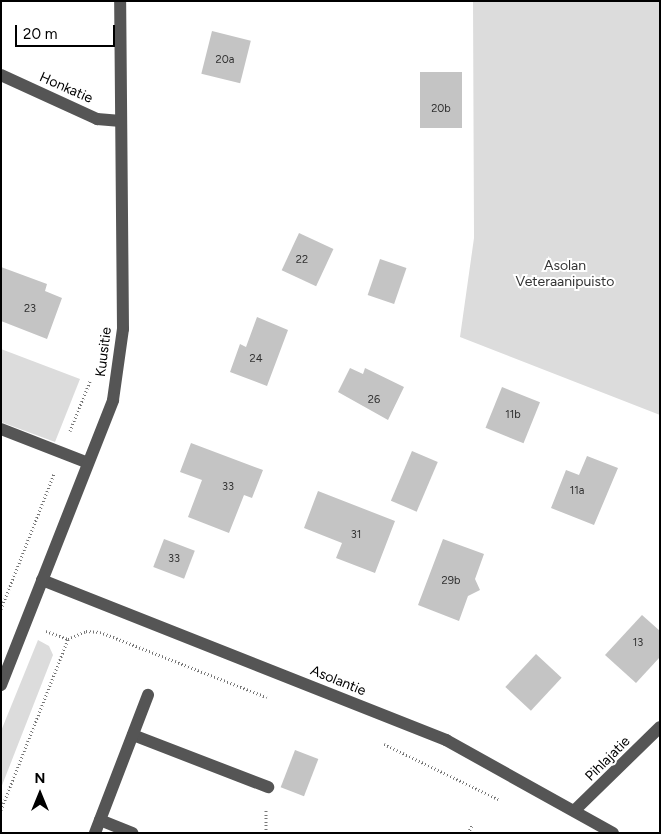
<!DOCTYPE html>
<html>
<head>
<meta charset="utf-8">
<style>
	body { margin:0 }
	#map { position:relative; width:661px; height:834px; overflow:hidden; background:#fff; font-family:Figtree,sans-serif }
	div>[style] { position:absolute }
	.green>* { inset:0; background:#dcdcdc }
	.building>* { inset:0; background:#c4c4c4; transform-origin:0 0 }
	.path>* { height:3px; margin-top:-1.5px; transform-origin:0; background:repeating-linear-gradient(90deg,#777 0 1px,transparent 0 3.5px) }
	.minor>* { height:12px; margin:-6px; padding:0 6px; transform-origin:6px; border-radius:6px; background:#555 }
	span { translate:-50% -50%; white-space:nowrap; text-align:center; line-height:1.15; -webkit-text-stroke:4px #fff; paint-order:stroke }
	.number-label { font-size:11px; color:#313131 }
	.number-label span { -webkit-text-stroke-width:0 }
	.street-label { font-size:14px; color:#000 }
	.park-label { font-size:14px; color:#333 }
	.frame { position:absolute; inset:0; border:2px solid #000; pointer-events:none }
	.north { position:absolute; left:15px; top:769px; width:50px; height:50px; -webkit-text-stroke:4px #fff; paint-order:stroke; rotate:0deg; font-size:14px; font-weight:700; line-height:20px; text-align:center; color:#000 }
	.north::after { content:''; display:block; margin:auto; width:18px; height:22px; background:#000; clip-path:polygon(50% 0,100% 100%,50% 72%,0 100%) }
	.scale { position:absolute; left:15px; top:25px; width:100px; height:22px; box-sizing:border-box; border:2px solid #000; border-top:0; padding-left:6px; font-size:15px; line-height:18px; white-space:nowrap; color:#000; -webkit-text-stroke:4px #fff; paint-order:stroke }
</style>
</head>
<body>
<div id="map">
	<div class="green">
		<div style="clip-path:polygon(473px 1px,660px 1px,660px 415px,460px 337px,474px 238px)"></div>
		<div style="clip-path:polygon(1px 349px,80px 379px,55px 442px,1px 422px)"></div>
		<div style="clip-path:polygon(38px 640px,49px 646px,53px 655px,1px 788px,1px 731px)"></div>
	</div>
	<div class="building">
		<div style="left:212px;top:31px;width:40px;height:44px;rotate:14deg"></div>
		<div style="left:420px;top:72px;width:42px;height:56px"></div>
		<div style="left:299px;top:233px;width:38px;height:41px;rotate:25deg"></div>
		<div style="left:380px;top:259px;width:28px;height:38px;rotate:19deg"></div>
		<div style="clip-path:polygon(1px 267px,47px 284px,45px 291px,62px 298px,47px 339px,1px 321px)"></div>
		<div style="clip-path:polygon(257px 317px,288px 330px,267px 386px,230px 372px,240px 344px,246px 347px)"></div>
		<div style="clip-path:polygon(350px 368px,363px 374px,365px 368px,404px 387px,388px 420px,338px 392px)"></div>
		<div style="left:502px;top:387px;width:41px;height:44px;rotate:22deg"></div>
		<div style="clip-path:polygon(191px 443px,263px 470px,252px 498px,244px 495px,229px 533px,188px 517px,202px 480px,180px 472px)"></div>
		<div style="left:412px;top:451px;width:28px;height:54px;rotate:23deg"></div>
		<div style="clip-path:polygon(587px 456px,618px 468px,594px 525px,551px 508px,566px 470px,579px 475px)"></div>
		<div style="clip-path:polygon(318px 491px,395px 521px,375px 573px,336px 558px,342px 543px,304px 528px)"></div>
		<div style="left:164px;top:539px;width:33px;height:30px;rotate:21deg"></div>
		<div style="clip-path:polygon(443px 539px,484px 554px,475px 579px,480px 590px,468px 596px,459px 621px,418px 605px)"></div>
		<div style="clip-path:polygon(642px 615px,660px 631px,660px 657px,636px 683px,605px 655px)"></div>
		<div style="left:536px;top:654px;width:35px;height:45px;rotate:43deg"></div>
		<div style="left:295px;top:750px;width:25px;height:40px;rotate:21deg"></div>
	</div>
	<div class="path">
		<div style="left:70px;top:431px;width:54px;rotate:-68.2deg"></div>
		<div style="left:1px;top:609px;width:145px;rotate:-68.6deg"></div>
		<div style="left:46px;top:631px;width:23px;rotate:20deg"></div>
		<div style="left:68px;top:639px;width:20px;rotate:-24deg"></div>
		<div style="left:86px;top:631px;width:14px;rotate:4deg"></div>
		<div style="left:100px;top:632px;width:179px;rotate:21.3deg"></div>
		<div style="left:384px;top:744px;width:127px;rotate:25.8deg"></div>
		<div style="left:1px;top:810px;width:184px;rotate:-68.6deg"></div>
		<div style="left:266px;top:833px;width:23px;rotate:-90deg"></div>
		<div style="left:468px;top:833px;width:9px;rotate:-63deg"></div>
	</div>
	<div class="minor">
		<div style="left:1px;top:75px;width:106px;rotate:24.6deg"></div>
		<div style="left:97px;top:119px;width:24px;rotate:5deg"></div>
		<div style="left:1px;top:429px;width:93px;rotate:21.3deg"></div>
		<div style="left:42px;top:580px;width:435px;rotate:21.6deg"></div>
		<div style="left:446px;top:740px;width:191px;rotate:29.1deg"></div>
		<div style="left:1px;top:685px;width:306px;rotate:-68.5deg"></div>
		<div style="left:113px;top:400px;width:72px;rotate:-82deg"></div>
		<div style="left:123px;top:329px;width:328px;rotate:-90.5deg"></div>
		<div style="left:133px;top:735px;width:145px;rotate:21.1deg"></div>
		<div style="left:575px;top:810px;width:119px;rotate:-44.3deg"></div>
		<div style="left:100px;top:820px;width:35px;rotate:22deg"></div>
		<div style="left:95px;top:833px;width:148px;rotate:-69deg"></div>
	</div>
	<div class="number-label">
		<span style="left:225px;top:60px">20a</span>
		<span style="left:441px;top:109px">20b</span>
		<span style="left:302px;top:260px">22</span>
		<span style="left:30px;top:309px">23</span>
		<span style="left:256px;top:359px">24</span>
		<span style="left:374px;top:400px">26</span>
		<span style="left:513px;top:415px">11b</span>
		<span style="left:228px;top:487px">33</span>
		<span style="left:577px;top:491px">11a</span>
		<span style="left:356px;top:535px">31</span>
		<span style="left:174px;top:559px">33</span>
		<span style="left:451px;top:581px">29b</span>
		<span style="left:638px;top:643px">13</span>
	</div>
	<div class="street-label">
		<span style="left:66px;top:88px;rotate:24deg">Honkatie</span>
		<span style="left:104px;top:352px;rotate:-83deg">Kuusitie</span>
		<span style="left:338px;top:681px;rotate:22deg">Asolantie</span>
		<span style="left:608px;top:759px;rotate:-45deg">Pihlajatie</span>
	</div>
	<div class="park-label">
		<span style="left:565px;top:274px">Asolan<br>Veteraanipuisto</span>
	</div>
	<div class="frame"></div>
	<div class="north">N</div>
	<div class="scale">20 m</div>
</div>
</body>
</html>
